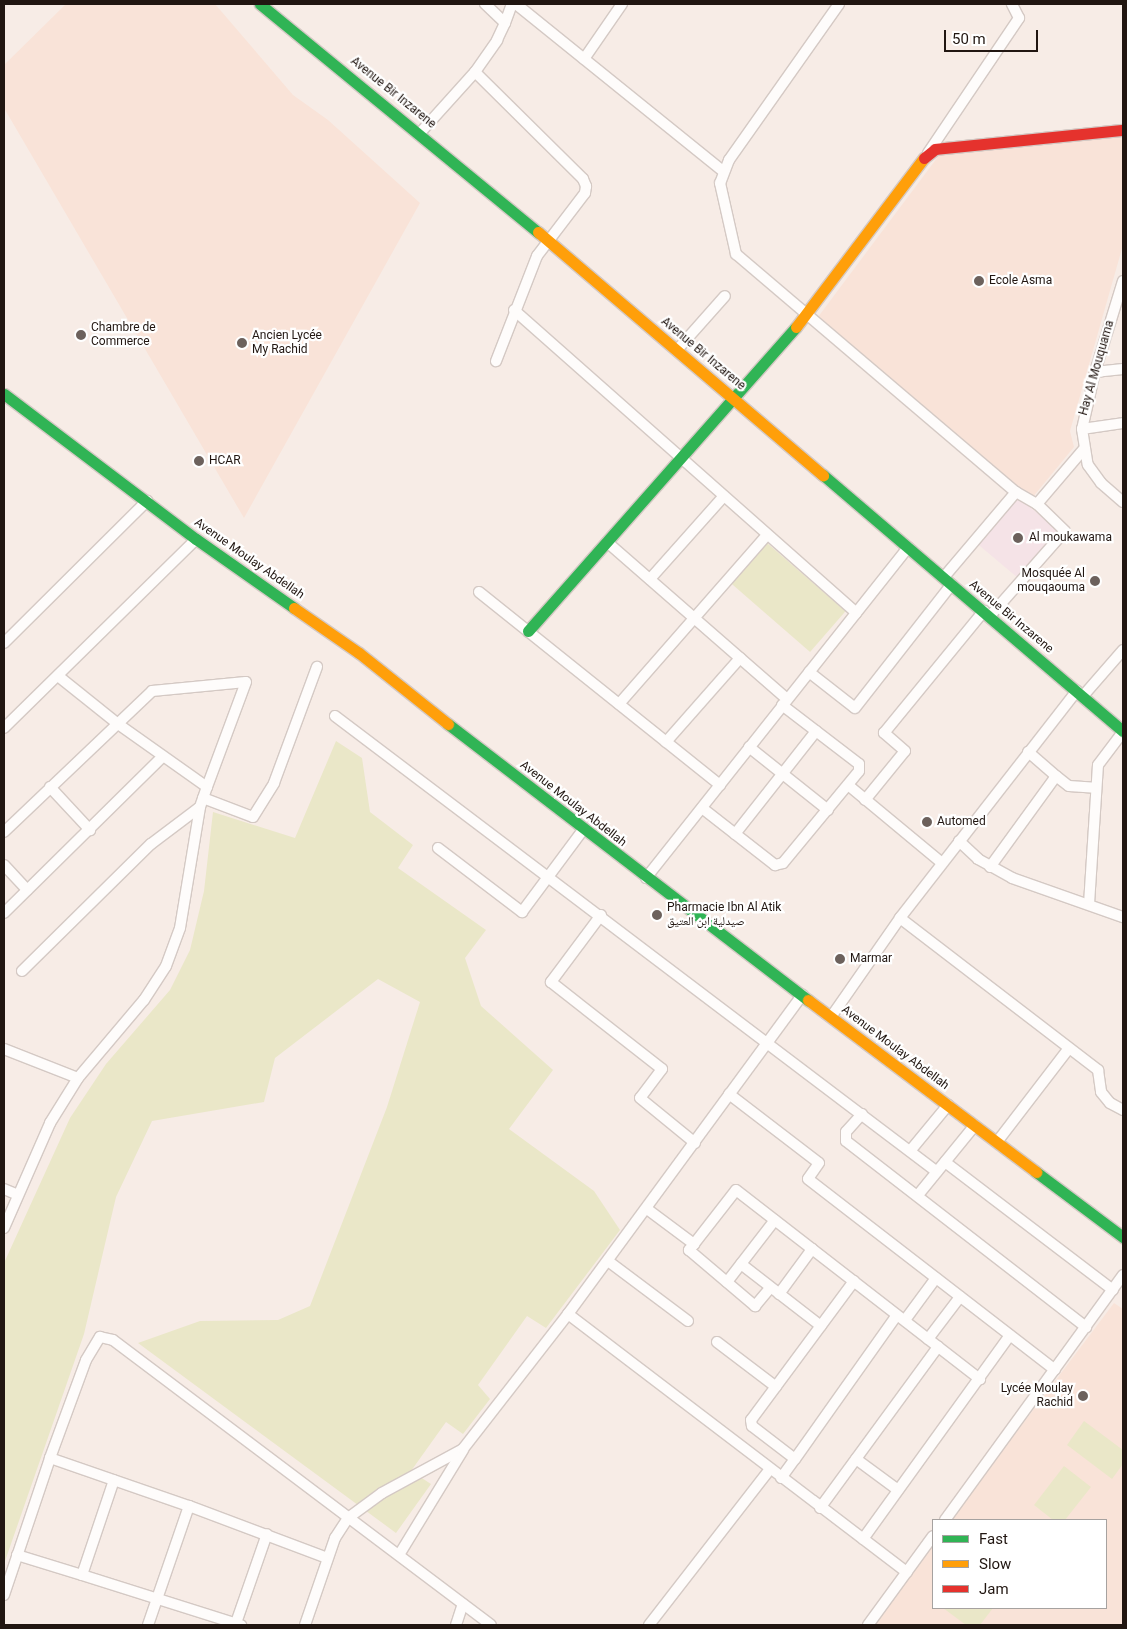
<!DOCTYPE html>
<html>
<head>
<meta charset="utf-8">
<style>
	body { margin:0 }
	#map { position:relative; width:1127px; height:1629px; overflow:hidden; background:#f7ece6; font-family:Roboto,"Noto Naskh Arabic",sans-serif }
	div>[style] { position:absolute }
	.built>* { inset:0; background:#f9e3d8 }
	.medical>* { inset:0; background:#f5e3e7; transform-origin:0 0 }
	.green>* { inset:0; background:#eae7c8; transform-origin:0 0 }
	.roads { filter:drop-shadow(1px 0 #d4c9c4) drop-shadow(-1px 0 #d4c9c4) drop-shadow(0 1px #d4c9c4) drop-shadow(0 -1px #d4c9c4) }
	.street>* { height:10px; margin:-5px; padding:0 5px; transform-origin:5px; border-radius:5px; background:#fefcfb }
	.fast>* { height:11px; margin:-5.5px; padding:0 5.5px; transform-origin:5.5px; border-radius:5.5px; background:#30b455 }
	.slow>* { height:11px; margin:-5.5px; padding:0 5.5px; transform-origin:5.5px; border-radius:5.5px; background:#ff9f0a }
	.jam>* { height:11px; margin:-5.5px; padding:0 5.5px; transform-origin:5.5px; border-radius:5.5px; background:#e5322d }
	.dots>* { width:14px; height:14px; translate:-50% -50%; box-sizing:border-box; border:2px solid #fff; border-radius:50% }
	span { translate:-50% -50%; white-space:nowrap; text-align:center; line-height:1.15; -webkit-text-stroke:4.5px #fff; paint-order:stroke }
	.street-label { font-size:12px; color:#211611 }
	.poi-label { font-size:12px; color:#211611 }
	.left { translate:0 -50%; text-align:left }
	.right { translate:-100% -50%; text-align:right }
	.frame { position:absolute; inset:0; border:5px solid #211611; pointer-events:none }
	.legend { position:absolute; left:932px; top:1519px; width:175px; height:90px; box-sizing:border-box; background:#fff; border:1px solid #a6a2a0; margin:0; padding:6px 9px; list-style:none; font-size:15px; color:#211611 }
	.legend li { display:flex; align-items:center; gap:10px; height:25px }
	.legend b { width:25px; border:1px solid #a6a2a0 }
	.scale { position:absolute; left:944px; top:30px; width:94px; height:22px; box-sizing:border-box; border:2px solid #211611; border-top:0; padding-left:6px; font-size:15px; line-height:18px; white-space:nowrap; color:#211611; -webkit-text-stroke:4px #fff; paint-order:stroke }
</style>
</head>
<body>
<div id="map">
	<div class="built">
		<div style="clip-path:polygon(66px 4px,215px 4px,293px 95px,328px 120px,420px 203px,244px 518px,4px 108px,4px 65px)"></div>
		<div style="clip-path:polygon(1123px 124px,1123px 245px,1070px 431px,1074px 447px,1032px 498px,818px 317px,949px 142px)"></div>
		<div style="clip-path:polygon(1114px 1303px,1123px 1309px,1123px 1625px,873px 1625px,933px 1543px,933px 1608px,1106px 1608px,1106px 1520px,950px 1520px)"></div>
	</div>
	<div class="medical">
		<div style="left:1018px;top:497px;width:52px;height:62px;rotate:40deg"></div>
	</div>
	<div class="green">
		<div style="left:767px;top:543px;width:104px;height:54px;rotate:41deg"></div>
		<div style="clip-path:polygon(336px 741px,362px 758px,370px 812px,413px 845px,398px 868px,486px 930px,465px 958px,481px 1006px,553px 1070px,509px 1129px,594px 1191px,620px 1230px,546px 1328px,527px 1316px,478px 1385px,490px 1399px,463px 1434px,446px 1422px,411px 1471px,431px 1484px,396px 1533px,138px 1343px,200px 1321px,278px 1320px,310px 1306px,387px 1107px,420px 1002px,378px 979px,275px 1058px,264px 1102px,152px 1121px,116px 1197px,84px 1334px,4px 1564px,4px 1263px,70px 1118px,106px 1064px,170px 990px,190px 950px,204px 891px,213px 812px,295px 838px)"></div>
		<div style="clip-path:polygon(1084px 1421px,1123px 1450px,1123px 1464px,1112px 1479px,1067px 1445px)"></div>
		<div style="clip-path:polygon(1064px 1466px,1091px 1487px,1065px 1520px,1053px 1520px,1034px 1505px)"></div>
		<div style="clip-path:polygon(943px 1608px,993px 1608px,980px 1625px,966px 1625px)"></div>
	</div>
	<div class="roads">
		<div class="street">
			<div style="left:516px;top:4px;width:266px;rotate:38.9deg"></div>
			<div style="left:839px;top:4px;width:191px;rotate:125.2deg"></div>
			<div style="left:729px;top:160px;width:25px;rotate:111deg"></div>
			<div style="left:720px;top:183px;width:73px;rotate:77.3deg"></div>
			<div style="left:736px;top:254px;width:367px;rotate:40.4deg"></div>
			<div style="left:1016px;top:492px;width:111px;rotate:130.3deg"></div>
			<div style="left:505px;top:23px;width:20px;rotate:-70deg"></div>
			<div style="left:584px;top:59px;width:67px;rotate:-55.4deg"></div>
			<div style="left:475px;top:72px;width:152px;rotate:44.7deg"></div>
			<div style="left:583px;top:179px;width:8px;rotate:67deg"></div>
			<div style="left:586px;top:186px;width:7px;rotate:98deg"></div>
			<div style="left:585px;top:193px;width:79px;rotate:127.3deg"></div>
			<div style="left:537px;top:256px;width:113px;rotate:111.3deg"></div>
			<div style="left:420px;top:133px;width:82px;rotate:-48deg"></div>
			<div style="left:475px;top:72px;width:39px;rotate:-55deg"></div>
			<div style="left:497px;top:40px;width:19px;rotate:-65deg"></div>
			<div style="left:505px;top:23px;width:28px;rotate:-136deg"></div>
			<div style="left:928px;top:153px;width:163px;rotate:-56deg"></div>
			<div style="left:1019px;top:18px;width:16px;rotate:-117deg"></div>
			<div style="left:1123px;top:281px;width:95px;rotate:107.1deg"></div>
			<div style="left:1095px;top:372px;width:58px;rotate:102.8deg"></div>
			<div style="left:1082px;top:429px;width:36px;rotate:81deg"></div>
			<div style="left:1088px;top:465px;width:22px;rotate:54deg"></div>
			<div style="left:1101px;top:483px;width:29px;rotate:41deg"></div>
			<div style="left:514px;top:310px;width:457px;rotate:41.5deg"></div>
			<div style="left:677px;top:350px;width:72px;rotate:-48.4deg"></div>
			<div style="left:1095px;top:372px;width:28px;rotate:-6deg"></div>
			<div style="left:1082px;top:429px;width:41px;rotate:-8.3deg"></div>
			<div style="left:1016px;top:492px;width:24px;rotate:30deg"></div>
			<div style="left:1037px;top:504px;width:71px;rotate:-49.6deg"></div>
			<div style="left:607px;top:542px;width:239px;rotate:41.1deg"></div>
			<div style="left:650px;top:579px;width:111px;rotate:-48.3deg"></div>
			<div style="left:479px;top:592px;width:309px;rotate:38.7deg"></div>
			<div style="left:990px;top:616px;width:113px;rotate:-48.6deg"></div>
			<div style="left:1065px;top:531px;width:39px;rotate:-136deg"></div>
			<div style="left:4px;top:643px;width:202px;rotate:-44.8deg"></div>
			<div style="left:809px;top:672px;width:58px;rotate:38deg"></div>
			<div style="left:855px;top:708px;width:157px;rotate:-52deg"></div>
			<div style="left:1083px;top:696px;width:61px;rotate:-49deg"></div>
			<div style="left:619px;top:704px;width:225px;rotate:-48.8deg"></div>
			<div style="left:335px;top:716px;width:755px;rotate:37.14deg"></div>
			<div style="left:4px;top:728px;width:269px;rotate:-44.5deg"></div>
			<div style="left:666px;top:742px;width:112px;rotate:-48.6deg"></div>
			<div style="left:749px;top:747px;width:101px;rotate:38.6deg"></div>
			<div style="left:1056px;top:776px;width:16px;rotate:38deg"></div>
			<div style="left:1069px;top:786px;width:26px;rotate:4deg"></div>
			<div style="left:848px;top:785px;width:122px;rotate:39.7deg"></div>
			<div style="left:50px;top:787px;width:59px;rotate:47.1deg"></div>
			<div style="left:203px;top:798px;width:53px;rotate:20.8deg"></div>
			<div style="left:253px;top:817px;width:40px;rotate:-58deg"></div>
			<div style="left:274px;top:783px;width:124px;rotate:-69.7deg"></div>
			<div style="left:865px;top:800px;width:63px;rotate:-50.8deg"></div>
			<div style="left:905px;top:751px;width:28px;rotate:-139deg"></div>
			<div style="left:884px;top:733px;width:158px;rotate:-50.7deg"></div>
			<div style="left:702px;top:808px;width:93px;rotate:38deg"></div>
			<div style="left:775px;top:865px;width:8px;rotate:-14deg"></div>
			<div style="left:783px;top:863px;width:119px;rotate:-50.4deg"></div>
			<div style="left:859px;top:771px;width:7px;rotate:-90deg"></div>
			<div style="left:859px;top:764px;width:97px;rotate:-142.5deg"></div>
			<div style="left:4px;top:832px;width:204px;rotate:-43.6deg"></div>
			<div style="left:152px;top:691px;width:94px;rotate:-5.5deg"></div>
			<div style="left:246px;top:682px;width:112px;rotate:110.4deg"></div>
			<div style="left:735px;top:834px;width:131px;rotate:-51.8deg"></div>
			<div style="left:959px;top:841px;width:26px;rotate:43deg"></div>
			<div style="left:978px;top:859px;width:39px;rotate:29deg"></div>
			<div style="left:1012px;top:878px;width:118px;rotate:19.4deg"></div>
			<div style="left:438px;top:848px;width:106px;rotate:37.3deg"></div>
			<div style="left:522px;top:912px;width:102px;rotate:-53.4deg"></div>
			<div style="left:4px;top:865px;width:34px;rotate:47deg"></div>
			<div style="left:990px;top:867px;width:112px;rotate:-54deg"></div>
			<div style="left:1056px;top:776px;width:37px;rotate:-139deg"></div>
			<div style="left:646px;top:878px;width:422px;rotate:-51.6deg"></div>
			<div style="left:1089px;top:904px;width:139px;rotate:-86.3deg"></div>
			<div style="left:1098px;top:765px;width:41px;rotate:-52.9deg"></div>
			<div style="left:4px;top:913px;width:222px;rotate:-44.6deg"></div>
			<div style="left:601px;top:915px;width:84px;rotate:126.7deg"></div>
			<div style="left:551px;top:982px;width:141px;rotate:38.1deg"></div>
			<div style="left:662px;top:1069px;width:36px;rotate:127deg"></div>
			<div style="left:640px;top:1098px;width:71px;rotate:39.3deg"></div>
			<div style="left:900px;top:918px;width:250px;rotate:37.5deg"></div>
			<div style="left:1098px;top:1070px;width:22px;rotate:82deg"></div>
			<div style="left:1101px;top:1092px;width:14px;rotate:51deg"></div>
			<div style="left:1110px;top:1103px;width:15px;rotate:28deg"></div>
			<div style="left:22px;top:971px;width:181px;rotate:-44.6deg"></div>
			<div style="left:151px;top:844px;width:61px;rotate:-37.1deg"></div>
			<div style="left:831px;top:1017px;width:121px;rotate:-55.1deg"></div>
			<div style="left:900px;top:918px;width:288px;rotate:-52.1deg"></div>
			<div style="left:4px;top:1049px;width:79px;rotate:21.4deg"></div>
			<div style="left:729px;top:1094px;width:113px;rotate:37.5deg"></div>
			<div style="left:819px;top:1163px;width:19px;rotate:125deg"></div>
			<div style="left:808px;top:1179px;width:312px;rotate:37.7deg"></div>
			<div style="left:862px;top:1114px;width:24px;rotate:132deg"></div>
			<div style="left:846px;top:1132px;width:9px;rotate:90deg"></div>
			<div style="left:846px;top:1141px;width:304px;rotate:37.8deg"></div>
			<div style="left:997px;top:1142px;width:118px;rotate:-52.5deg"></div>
			<div style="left:910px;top:1151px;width:60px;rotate:-50.4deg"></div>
			<div style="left:945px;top:1162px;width:211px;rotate:37.3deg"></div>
			<div style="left:4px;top:1189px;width:15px;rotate:23deg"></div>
			<div style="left:918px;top:1195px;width:90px;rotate:-50.8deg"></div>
			<div style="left:647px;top:1209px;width:59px;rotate:36.7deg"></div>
			<div style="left:694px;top:1244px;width:8px;rotate:130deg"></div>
			<div style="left:689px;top:1250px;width:87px;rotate:40.3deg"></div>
			<div style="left:755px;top:1306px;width:23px;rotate:-50deg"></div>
			<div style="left:4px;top:1228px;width:115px;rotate:-66.3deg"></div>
			<div style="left:50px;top:1123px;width:53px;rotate:-58.1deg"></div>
			<div style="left:78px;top:1078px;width:102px;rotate:-49.8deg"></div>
			<div style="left:144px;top:1000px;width:40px;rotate:-57.1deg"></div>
			<div style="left:166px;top:966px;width:40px;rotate:-69.8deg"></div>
			<div style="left:180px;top:928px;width:123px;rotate:-80.6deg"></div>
			<div style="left:200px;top:807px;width:21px;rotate:-71deg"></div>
			<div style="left:207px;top:787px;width:109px;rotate:-144.7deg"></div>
			<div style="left:118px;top:724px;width:77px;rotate:-141.3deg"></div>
			<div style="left:694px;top:1244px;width:68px;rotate:-52.1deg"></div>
			<div style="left:736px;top:1190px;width:309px;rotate:37.8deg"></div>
			<div style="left:608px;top:1261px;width:100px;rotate:36.9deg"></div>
			<div style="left:741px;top:1264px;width:101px;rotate:37.8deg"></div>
			<div style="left:854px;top:1281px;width:173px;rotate:126.5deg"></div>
			<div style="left:751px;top:1420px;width:6px;rotate:81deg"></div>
			<div style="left:752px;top:1426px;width:54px;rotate:37.5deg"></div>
			<div style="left:795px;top:1459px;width:176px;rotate:-54.7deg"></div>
			<div style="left:727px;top:1282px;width:78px;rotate:-52.3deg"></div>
			<div style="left:779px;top:1294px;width:56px;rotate:-53.7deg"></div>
			<div style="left:568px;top:1314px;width:426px;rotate:37.3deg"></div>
			<div style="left:905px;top:1320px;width:52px;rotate:-53.6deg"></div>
			<div style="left:928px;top:1339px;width:53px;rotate:-52.7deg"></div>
			<div style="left:717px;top:1342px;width:74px;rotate:37.3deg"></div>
			<div style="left:50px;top:1458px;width:147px;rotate:19.1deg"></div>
			<div style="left:856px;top:1459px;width:52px;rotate:36.4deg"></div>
			<div style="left:781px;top:1478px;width:24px;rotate:-54deg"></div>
			<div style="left:820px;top:1508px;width:200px;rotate:-53.8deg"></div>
			<div style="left:945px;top:1520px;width:303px;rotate:-54deg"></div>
			<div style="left:863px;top:1539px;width:251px;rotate:-54.2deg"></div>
			<div style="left:17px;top:1555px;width:68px;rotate:17.1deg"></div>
			<div style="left:82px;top:1575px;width:100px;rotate:-71.4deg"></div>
			<div style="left:399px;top:1555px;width:123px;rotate:-58.6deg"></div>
			<div style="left:82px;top:1575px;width:167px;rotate:17.5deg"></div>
			<div style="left:4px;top:1595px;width:145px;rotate:-71.4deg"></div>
			<div style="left:50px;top:1458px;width:104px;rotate:-69.8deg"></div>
			<div style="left:86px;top:1360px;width:27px;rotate:-59deg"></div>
			<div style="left:100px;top:1337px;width:13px;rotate:13deg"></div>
			<div style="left:113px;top:1340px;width:473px;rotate:37deg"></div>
			<div style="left:236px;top:1623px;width:94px;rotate:-70.8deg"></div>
			<div style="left:148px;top:1625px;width:126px;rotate:-71deg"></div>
			<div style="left:189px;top:1506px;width:147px;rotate:20.6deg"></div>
			<div style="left:305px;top:1625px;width:92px;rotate:-71deg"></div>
			<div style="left:335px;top:1538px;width:24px;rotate:-57deg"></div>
			<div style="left:348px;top:1518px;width:42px;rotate:-36.3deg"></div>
			<div style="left:382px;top:1493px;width:92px;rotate:-28.5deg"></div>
			<div style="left:463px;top:1449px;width:171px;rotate:-52.1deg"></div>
			<div style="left:568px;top:1314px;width:396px;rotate:-53.7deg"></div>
			<div style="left:456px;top:1625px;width:22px;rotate:-72deg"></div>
			<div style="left:649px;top:1625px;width:197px;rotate:-52.2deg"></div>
			<div style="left:868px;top:1625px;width:110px;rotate:-53.9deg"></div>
		</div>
		<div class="fast">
			<div style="left:260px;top:4px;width:360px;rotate:39.4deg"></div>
			<div style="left:4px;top:394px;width:241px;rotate:37.1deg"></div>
			<div style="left:196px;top:539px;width:120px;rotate:35.1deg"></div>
			<div style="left:823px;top:475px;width:394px;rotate:40.5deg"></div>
			<div style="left:528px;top:631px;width:405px;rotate:-48.6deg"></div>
			<div style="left:448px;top:724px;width:454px;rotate:37.5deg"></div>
			<div style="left:1036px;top:1172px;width:109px;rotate:36.8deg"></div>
		</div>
		<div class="slow">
			<div style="left:538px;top:232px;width:375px;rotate:40.5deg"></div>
			<div style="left:796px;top:327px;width:212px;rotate:-52.9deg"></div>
			<div style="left:294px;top:608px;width:79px;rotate:34.7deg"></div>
			<div style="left:359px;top:653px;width:114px;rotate:38.6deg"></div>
			<div style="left:808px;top:1000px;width:286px;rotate:37deg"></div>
		</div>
		<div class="jam">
			<div style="left:924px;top:158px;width:14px;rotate:-39deg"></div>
			<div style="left:935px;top:149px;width:189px;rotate:-5.8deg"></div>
		</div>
	</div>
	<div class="dots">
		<div style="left:979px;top:281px;background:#6c615c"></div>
		<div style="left:81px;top:335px;background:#6c615c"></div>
		<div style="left:242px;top:343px;background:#6c615c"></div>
		<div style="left:199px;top:461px;background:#6c615c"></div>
		<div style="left:1018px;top:538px;background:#6c615c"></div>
		<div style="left:1095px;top:581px;background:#6c615c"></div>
		<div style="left:927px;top:822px;background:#6c615c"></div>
		<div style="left:657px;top:915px;background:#6c615c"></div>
		<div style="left:840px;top:959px;background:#6c615c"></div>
		<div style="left:1083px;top:1396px;background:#6c615c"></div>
	</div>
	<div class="street-label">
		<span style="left:393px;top:93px;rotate:39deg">Avenue Bir Inzarene</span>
		<span style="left:703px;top:354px;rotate:40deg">Avenue Bir Inzarene</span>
		<span style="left:1097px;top:368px;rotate:-74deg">Hay Al Mouquama</span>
		<span style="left:249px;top:559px;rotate:35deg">Avenue Moulay Abdellah</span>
		<span style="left:1011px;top:617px;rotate:40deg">Avenue Bir Inzarene</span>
		<span style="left:573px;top:804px;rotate:38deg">Avenue Moulay Abdellah</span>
		<span style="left:895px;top:1048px;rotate:37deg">Avenue Moulay Abdellah</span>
	</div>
	<div class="poi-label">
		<span class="left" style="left:989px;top:281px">Ecole Asma</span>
		<span class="left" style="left:91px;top:335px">Chambre de<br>Commerce</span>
		<span class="left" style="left:252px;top:343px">Ancien Lycée<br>My Rachid</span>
		<span class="left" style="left:209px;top:461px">HCAR</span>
		<span class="left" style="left:1029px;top:538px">Al moukawama</span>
		<span class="right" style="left:1085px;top:581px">Mosquée Al<br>mouqaouma</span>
		<span class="left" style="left:937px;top:822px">Automed</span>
		<span class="left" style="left:667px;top:915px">Pharmacie Ibn Al Atik<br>صيدلية ابن العتيق</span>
		<span class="left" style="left:850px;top:959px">Marmar</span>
		<span class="right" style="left:1073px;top:1396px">Lycée Moulay<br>Rachid</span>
	</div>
	<div class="frame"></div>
	<ul class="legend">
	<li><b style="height:6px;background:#30b455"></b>Fast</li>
	<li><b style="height:6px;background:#ff9f0a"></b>Slow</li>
	<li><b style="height:6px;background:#e5322d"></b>Jam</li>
	</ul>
	<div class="scale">50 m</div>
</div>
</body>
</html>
